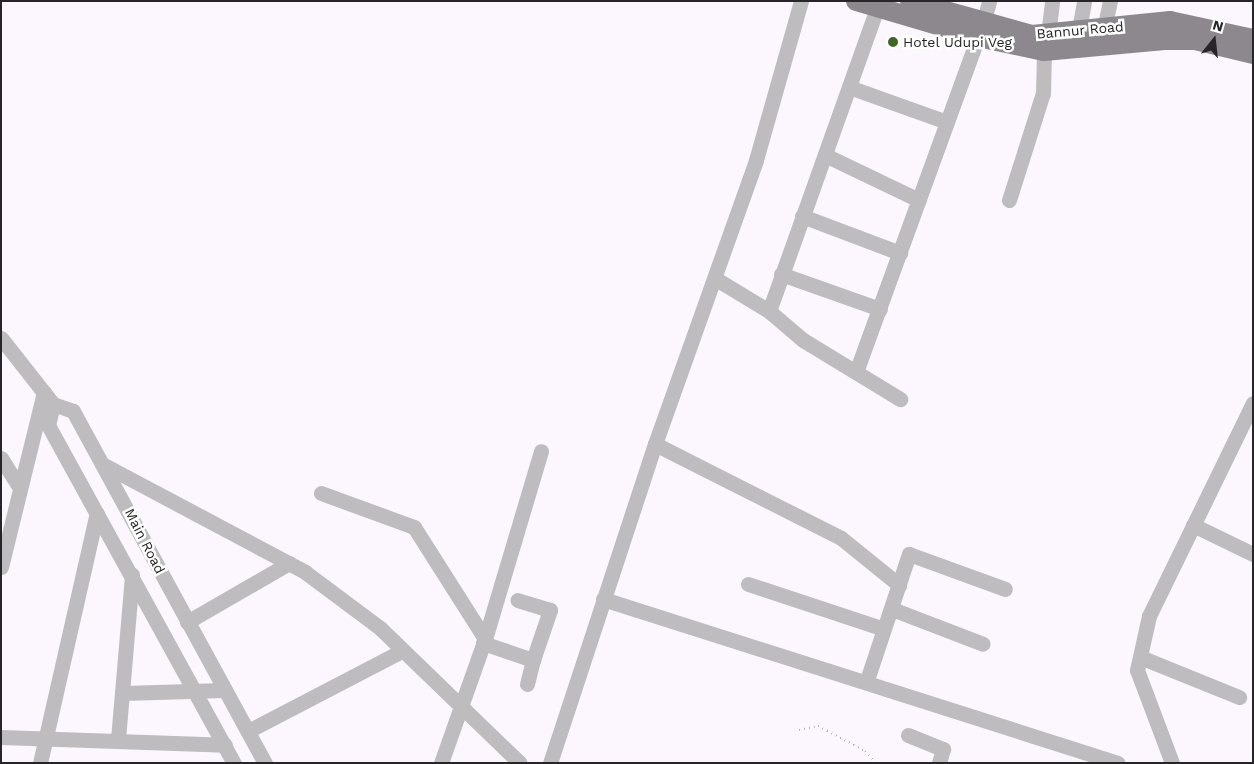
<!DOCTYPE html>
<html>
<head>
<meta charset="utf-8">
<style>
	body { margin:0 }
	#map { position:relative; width:1254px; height:764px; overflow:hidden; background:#fcf7ff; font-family:"Work Sans",sans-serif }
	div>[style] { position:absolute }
	.path>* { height:2px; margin-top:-1px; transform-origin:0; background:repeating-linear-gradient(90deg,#b7b3b9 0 1px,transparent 0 5px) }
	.minor>* { height:15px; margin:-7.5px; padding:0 7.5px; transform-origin:7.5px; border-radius:7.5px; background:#bebcbf }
	.major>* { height:20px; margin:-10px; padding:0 10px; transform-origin:10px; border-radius:10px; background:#8c888e }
	.dots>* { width:14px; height:14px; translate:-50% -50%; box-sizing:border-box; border:2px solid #fff; border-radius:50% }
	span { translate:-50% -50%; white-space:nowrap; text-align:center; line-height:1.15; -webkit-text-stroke:5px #fff; paint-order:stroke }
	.street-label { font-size:14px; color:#272528 }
	.poi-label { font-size:14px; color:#272528 }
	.left { translate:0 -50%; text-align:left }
	.frame { position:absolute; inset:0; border:2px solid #272528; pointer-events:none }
	.north { position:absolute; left:1189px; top:15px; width:50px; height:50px; -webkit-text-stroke:4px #fff; paint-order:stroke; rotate:16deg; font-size:14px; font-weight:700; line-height:20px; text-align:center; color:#272528 }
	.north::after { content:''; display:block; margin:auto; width:18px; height:22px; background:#272528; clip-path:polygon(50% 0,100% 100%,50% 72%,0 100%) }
</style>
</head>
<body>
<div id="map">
	<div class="path">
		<div style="left:799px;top:730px;width:19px;rotate:-12deg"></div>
		<div style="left:818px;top:726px;width:53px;rotate:28deg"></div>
		<div style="left:865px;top:751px;width:16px;rotate:47deg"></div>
	</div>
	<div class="minor">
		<div style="left:877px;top:8px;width:322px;rotate:109.6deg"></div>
		<div style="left:769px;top:311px;width:45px;rotate:40.5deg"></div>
		<div style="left:803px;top:340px;width:114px;rotate:31.3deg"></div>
		<div style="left:983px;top:24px;width:24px;rotate:-75deg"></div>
		<div style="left:1104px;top:29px;width:29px;rotate:-78deg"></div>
		<div style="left:1079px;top:30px;width:29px;rotate:-80deg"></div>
		<div style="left:1048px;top:35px;width:34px;rotate:-83deg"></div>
		<div style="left:849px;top:87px;width:104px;rotate:19.7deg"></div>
		<div style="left:825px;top:155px;width:104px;rotate:25.6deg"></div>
		<div style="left:1009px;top:200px;width:112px;rotate:-72.4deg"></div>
		<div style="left:1043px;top:93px;width:42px;rotate:-88.6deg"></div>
		<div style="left:802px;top:216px;width:105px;rotate:20.7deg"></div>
		<div style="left:781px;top:274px;width:105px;rotate:19.5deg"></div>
		<div style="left:716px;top:279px;width:62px;rotate:31.1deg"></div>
		<div style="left:1px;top:338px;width:84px;rotate:51.8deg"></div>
		<div style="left:53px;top:404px;width:21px;rotate:19deg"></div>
		<div style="left:73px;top:411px;width:401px;rotate:61.4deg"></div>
		<div style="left:856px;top:372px;width:357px;rotate:-70deg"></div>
		<div style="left:53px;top:404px;width:22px;rotate:103deg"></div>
		<div style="left:48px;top:425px;width:386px;rotate:61.2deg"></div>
		<div style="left:655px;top:444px;width:208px;rotate:26.8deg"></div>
		<div style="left:841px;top:538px;width:75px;rotate:39deg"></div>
		<div style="left:1px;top:458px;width:32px;rotate:58deg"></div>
		<div style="left:106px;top:466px;width:225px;rotate:28deg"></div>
		<div style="left:305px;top:572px;width:94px;rotate:36.7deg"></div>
		<div style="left:380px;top:628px;width:194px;rotate:44deg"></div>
		<div style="left:321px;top:493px;width:99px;rotate:20.1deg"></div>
		<div style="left:414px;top:527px;width:133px;rotate:57.6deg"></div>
		<div style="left:1193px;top:525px;width:67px;rotate:25.8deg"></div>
		<div style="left:1px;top:567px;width:180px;rotate:-76.2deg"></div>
		<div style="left:748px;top:584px;width:143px;rotate:18.3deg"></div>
		<div style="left:603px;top:599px;width:540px;rotate:17.66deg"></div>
		<div style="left:892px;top:609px;width:97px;rotate:21deg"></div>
		<div style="left:187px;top:622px;width:118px;rotate:-30deg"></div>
		<div style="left:483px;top:643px;width:53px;rotate:18.8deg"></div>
		<div style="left:533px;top:660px;width:53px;rotate:-71.2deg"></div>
		<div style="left:550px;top:610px;width:34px;rotate:-163deg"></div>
		<div style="left:1140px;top:657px;width:107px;rotate:22deg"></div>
		<div style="left:867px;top:680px;width:133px;rotate:-71.6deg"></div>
		<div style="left:909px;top:554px;width:102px;rotate:20deg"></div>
		<div style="left:527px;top:684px;width:25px;rotate:-76deg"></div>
		<div style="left:122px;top:693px;width:103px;rotate:-1.7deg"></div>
		<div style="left:248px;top:731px;width:174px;rotate:-27.5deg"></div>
		<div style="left:908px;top:735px;width:38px;rotate:22deg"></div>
		<div style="left:943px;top:749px;width:15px;rotate:106deg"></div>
		<div style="left:1px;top:737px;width:224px;rotate:2deg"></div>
		<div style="left:118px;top:739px;width:165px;rotate:-85.1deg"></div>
		<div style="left:40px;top:763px;width:256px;rotate:-77.2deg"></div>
		<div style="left:441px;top:763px;width:132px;rotate:-70.5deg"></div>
		<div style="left:485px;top:639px;width:196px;rotate:-73.4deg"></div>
		<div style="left:550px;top:763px;width:336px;rotate:-71.8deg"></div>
		<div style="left:655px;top:444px;width:301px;rotate:-70.4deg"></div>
		<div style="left:756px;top:160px;width:165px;rotate:-74.2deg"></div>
		<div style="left:1172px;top:763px;width:99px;rotate:-110.6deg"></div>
		<div style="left:1137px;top:670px;width:55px;rotate:-77.5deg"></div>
		<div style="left:1149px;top:616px;width:237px;rotate:-64deg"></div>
	</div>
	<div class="major">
		<div style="left:856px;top:1px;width:127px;rotate:16.4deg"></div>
		<div style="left:978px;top:37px;width:67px;rotate:12deg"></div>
		<div style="left:1044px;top:51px;width:121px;rotate:-5.2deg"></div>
		<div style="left:1164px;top:40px;width:31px"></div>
		<div style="left:1195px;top:40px;width:60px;rotate:13.6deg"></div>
		<div style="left:910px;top:1px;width:127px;rotate:15.6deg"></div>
		<div style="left:1032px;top:35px;width:139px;rotate:-5.8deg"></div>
		<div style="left:1170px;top:21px;width:85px;rotate:12.2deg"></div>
	</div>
	<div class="dots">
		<div style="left:893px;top:42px;background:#406722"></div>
	</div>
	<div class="street-label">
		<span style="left:1080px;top:30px;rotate:-5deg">Bannur Road</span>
		<span style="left:145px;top:541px;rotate:63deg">Main Road</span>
	</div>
	<div class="poi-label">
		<span class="left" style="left:903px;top:42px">Hotel Udupi Veg</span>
	</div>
	<div class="frame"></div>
	<div class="north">N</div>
</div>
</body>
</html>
